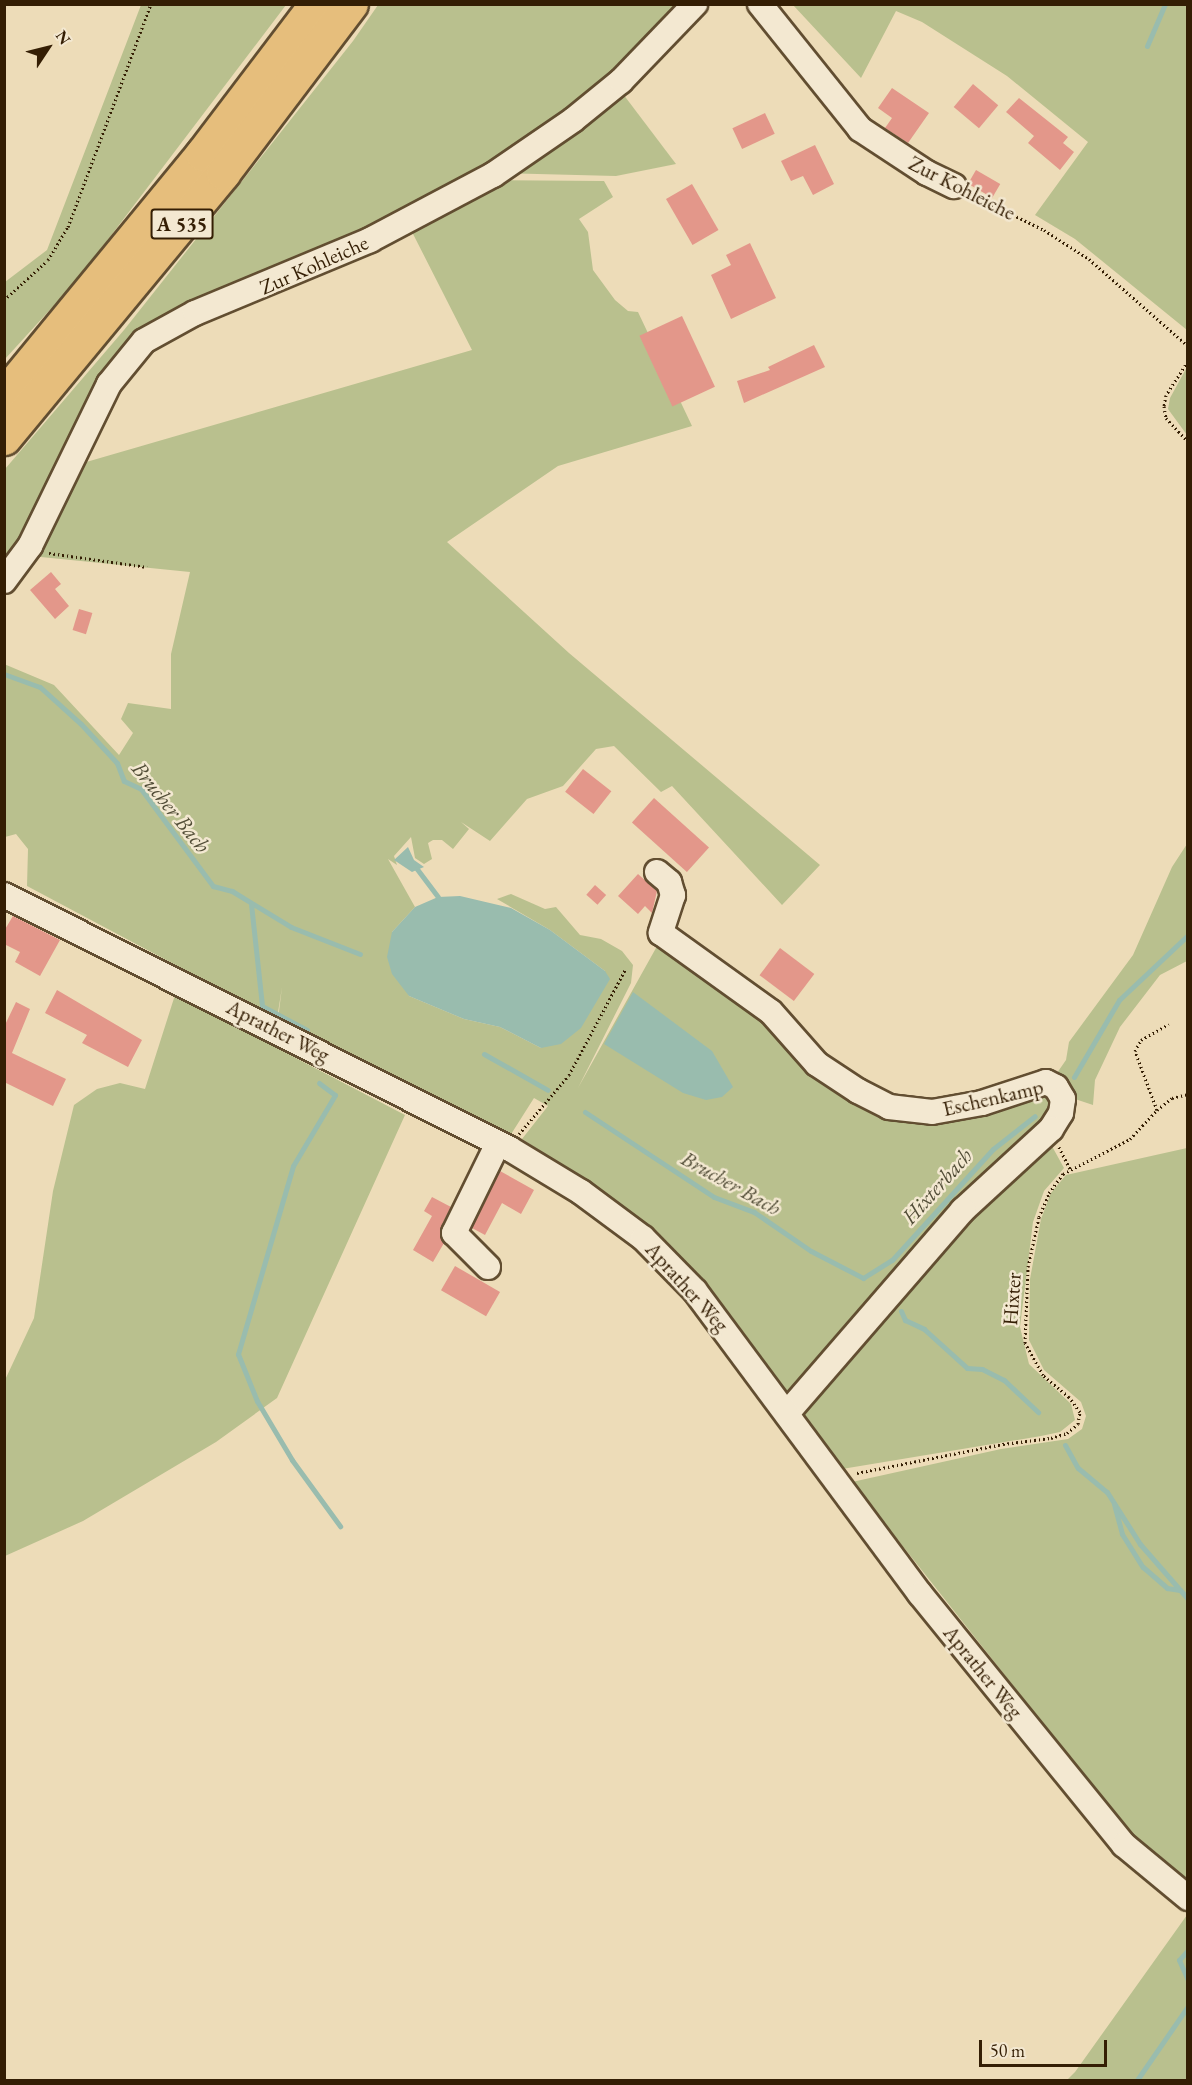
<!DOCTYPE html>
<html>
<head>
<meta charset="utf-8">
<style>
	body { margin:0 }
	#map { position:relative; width:1192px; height:2085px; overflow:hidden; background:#eddcb8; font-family:"EB Garamond",serif }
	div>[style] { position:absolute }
	.green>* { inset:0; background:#b9c08e }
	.water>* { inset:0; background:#99bcae }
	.stream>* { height:5px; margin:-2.5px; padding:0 2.5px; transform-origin:2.5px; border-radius:2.5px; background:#99bcae }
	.building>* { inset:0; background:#e3978a; transform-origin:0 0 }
	.path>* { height:3px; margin-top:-1.5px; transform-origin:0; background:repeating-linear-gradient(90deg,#341e04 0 1.5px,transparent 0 4.5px) }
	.roads { filter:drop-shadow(2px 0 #624e31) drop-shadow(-2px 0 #624e31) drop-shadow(0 2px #624e31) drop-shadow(0 -2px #624e31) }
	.minor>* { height:24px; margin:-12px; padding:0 12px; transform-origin:12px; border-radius:12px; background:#f3e8d1 }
	.highway>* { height:33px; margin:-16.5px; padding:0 16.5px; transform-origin:16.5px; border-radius:16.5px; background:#e6be7c }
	span { translate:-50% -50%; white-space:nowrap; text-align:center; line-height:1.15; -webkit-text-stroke:5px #f3e8d1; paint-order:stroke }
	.shield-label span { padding:2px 4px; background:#f3e8d1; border:2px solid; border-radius:4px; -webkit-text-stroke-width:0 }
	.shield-label { font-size:20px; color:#341e04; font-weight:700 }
	.street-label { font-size:21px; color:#341e04 }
	.water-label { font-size:22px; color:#524d37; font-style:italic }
	.frame { position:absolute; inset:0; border:6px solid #341e04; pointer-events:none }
	.north { position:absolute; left:18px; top:18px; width:60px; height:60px; -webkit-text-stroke:4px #f3e8d1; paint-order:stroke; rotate:55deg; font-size:16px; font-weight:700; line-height:24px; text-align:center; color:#341e04 }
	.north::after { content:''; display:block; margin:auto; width:21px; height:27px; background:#341e04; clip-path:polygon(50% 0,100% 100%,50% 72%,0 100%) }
	.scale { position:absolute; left:979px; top:2040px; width:128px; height:27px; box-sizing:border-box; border:3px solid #341e04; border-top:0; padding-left:8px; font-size:18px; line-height:21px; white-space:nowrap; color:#341e04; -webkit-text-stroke:4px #f3e8d1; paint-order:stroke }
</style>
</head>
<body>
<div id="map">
	<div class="green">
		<div style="clip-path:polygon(141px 5px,286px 5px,78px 279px,5px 359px,5px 282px,47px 250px)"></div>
		<div style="clip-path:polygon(378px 5px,683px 5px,573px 111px,478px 173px,315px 257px,176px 313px,123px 348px,24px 543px,5px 566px,5px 469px,124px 330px,353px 41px)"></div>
		<div style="clip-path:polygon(793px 5px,1187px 5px,1187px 330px,1075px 239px,1035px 215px,1088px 142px,1007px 76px,922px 22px,896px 11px,861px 78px)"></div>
		<div style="clip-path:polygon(620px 90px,676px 164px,616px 176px,502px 173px)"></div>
		<div style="clip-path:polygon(490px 180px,604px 181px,613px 197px,579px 219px,588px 232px,593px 270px,615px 300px,628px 311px,638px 312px,692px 426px,558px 466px,447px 542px,569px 653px,820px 865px,782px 905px,672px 786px,661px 792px,614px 746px,596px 749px,563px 786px,527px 799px,490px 841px,461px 822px,469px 829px,453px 849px,442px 840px,433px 840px,428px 843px,432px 859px,424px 864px,415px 858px,411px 837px,394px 856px,397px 865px,388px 859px,415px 907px,392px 932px,409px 996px,464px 1019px,500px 1027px,541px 1048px,605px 971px,550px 930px,497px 899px,511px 894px,545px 909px,556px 907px,580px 935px,601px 939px,622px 951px,633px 965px,631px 983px,578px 1088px,661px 939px,885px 1116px,1047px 1093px,1056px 1105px,1052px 1116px,790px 1401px,732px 1317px,666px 1241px,597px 1188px,522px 1139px,548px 1106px,534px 1098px,508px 1139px,278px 1019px,282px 987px,277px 1019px,27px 886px,28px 849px,16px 834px,5px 837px,4px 664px,54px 685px,119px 755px,133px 733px,121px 719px,128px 703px,171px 709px,171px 654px,190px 572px,31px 556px,76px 465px,472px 350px,410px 228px)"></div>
		<div style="clip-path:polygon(1187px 367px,1187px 435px,1168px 409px,1170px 398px)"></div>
		<div style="clip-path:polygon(1187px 844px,1187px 961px,1160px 975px,1120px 1027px,1095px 1080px,1093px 1105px,1069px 1097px,1057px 1073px,1066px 1060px,1069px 1042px,1133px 955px,1172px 867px)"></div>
		<div style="clip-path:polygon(175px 995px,405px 1115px,277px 1398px,216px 1442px,83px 1521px,5px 1556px,5px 1380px,34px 1318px,53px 1191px,74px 1105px,97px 1089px,120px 1083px,145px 1089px)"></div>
		<div style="clip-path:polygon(1048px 1139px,1064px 1168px,1044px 1191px,1033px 1222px,1020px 1327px,1029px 1364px,1071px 1404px,1075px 1420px,1060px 1432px,1041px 1436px,842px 1469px,799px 1410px,923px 1264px)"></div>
		<div style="clip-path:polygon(1187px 1148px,1187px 1882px,1146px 1847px,1114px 1813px,852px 1482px,1001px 1449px,1068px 1439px,1082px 1429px,1086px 1416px,1081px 1402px,1044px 1370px,1029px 1340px,1030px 1279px,1041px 1219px,1051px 1193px,1066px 1175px)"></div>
		<div style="clip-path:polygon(1187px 1915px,1187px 2080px,1067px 2080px,1075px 2072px)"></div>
	</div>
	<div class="water">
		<div style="clip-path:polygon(408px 847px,414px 860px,424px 867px,412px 872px,394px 860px)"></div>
		<div style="clip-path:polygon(460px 896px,511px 908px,550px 930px,605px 971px,610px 979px,581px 1028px,561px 1044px,541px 1048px,500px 1027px,464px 1019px,409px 996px,392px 974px,387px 957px,392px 932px,415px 907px,438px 897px)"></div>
		<div style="clip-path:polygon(633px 992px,712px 1051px,733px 1087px,722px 1097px,706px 1100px,683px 1093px,604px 1044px)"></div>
	</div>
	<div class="stream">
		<div style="left:1147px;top:46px;width:46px;rotate:-66.8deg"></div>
		<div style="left:4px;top:674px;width:38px;rotate:20deg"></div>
		<div style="left:40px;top:687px;width:55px;rotate:42.1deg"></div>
		<div style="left:81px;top:724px;width:53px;rotate:47.3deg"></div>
		<div style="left:117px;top:763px;width:19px;rotate:69deg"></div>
		<div style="left:124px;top:781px;width:19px;rotate:25deg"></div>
		<div style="left:141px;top:789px;width:121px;rotate:53.4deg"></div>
		<div style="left:213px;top:886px;width:20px;rotate:15deg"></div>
		<div style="left:232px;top:891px;width:69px;rotate:31.4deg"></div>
		<div style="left:291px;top:927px;width:74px;rotate:21.4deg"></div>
		<div style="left:417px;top:869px;width:35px;rotate:53deg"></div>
		<div style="left:251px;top:904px;width:103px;rotate:83.8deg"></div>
		<div style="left:262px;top:1006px;width:51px;rotate:28.1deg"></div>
		<div style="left:484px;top:1054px;width:73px;rotate:29.4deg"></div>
		<div style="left:1074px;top:1077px;width:89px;rotate:-59.7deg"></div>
		<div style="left:1119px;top:1000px;width:95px;rotate:-43.3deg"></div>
		<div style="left:319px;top:1083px;width:20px;rotate:37deg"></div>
		<div style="left:335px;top:1095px;width:82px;rotate:120.6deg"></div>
		<div style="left:293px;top:1166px;width:196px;rotate:106.3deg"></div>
		<div style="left:238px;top:1354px;width:51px;rotate:68deg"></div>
		<div style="left:257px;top:1401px;width:69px;rotate:59.3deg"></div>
		<div style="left:292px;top:1460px;width:82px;rotate:54deg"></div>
		<div style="left:585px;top:1112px;width:154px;rotate:33.4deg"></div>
		<div style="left:714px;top:1197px;width:43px;rotate:20.6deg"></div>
		<div style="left:754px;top:1212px;width:69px;rotate:34.4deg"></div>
		<div style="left:811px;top:1251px;width:59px;rotate:27.4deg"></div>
		<div style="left:863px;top:1278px;width:34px;rotate:-32deg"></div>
		<div style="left:892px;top:1260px;width:150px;rotate:-47.7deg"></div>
		<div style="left:993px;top:1149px;width:53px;rotate:-38.2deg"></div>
		<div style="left:901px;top:1311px;width:10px;rotate:66deg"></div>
		<div style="left:905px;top:1320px;width:21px;rotate:25deg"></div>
		<div style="left:924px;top:1329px;width:58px;rotate:42.2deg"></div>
		<div style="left:967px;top:1368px;width:15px;rotate:4deg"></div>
		<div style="left:982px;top:1369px;width:25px;rotate:27deg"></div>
		<div style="left:1004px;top:1380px;width:47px;rotate:43.3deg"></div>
		<div style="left:1065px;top:1445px;width:26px;rotate:61deg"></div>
		<div style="left:1078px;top:1468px;width:38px;rotate:40deg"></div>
		<div style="left:1107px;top:1492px;width:62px;rotate:57.6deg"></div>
		<div style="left:1140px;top:1544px;width:73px;rotate:48.9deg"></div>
		<div style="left:1114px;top:1504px;width:31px;rotate:75deg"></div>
		<div style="left:1122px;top:1534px;width:39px;rotate:58deg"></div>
		<div style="left:1143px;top:1567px;width:32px;rotate:41deg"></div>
		<div style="left:1167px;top:1588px;width:13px;rotate:9deg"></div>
		<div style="left:1188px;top:1950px;width:13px;rotate:132deg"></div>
		<div style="left:1179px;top:1960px;width:22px;rotate:66deg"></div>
		<div style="left:1137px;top:2080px;width:90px;rotate:-55.4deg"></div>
	</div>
	<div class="building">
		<div style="left:973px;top:84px;width:33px;height:30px;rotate:40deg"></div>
		<div style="clip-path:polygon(892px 88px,929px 113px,908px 143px,885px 128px,892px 118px,878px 108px)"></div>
		<div style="clip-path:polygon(1019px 98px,1068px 137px,1063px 143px,1074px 152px,1060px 170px,1028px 143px,1034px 136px,1006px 112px)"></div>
		<div style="left:765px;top:113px;width:23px;height:36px;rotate:65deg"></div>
		<div style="clip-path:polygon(815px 145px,834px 184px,813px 195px,803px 176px,791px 181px,781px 161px)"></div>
		<div style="left:976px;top:170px;width:28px;height:16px;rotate:30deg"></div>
		<div style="left:692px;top:184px;width:53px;height:30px;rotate:60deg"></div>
		<div style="clip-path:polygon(750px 243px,776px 298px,731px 319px,711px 275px,731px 265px,726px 255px)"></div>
		<div style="left:682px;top:316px;width:78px;height:47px;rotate:65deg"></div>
		<div style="clip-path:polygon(814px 345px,825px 367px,744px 403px,737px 381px,770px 370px,768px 367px)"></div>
		<div style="clip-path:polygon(51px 572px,61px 584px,55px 589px,69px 606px,55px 619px,30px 590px)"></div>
		<div style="left:79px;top:609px;width:14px;height:22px;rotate:17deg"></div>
		<div style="left:583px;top:769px;width:36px;height:29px;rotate:38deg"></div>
		<div style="left:654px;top:798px;width:74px;height:33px;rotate:42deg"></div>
		<div style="clip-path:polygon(638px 874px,657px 891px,652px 913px,645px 906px,638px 914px,618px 896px)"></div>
		<div style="left:595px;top:885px;width:15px;height:13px;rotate:42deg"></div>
		<div style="clip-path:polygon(13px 916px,60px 940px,40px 976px,15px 962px,20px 952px,4px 944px,4px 931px)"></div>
		<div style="left:780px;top:948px;width:43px;height:34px;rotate:37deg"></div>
		<div style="clip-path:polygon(57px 990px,142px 1040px,128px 1067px,82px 1043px,87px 1035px,45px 1013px)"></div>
		<div style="clip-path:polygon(16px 1002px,30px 1009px,12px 1053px,66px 1079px,53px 1106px,4px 1082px,4px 1027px)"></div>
		<div style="clip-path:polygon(500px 1171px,534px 1190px,521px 1214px,502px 1203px,485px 1235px,472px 1228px)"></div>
		<div style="clip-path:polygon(432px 1197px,451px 1207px,441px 1227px,444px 1243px,433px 1262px,413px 1250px,432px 1216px,424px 1211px)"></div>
		<div style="left:455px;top:1266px;width:52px;height:28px;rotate:30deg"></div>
	</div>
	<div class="path">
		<div style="left:972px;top:195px;width:80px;rotate:25.9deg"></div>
		<div style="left:1044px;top:230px;width:54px;rotate:32.8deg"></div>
		<div style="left:1089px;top:259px;width:132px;rotate:41.3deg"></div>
		<div style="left:4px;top:300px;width:59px;rotate:-42.3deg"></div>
		<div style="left:48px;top:260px;width:39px;rotate:-59deg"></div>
		<div style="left:68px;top:227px;width:238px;rotate:-69.6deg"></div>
		<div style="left:1188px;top:361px;width:40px;rotate:122.9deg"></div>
		<div style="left:1166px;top:395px;width:11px;rotate:100deg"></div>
		<div style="left:1164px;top:406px;width:12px;rotate:81deg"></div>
		<div style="left:1166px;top:418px;width:33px;rotate:47deg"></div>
		<div style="left:49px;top:553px;width:99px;rotate:8.1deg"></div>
		<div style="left:1157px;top:1110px;width:19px;rotate:-39deg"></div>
		<div style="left:1172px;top:1098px;width:16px;rotate:-14deg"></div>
		<div style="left:519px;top:1134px;width:77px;rotate:-49.7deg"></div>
		<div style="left:569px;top:1075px;width:119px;rotate:-61.9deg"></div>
		<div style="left:1059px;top:1147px;width:25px;rotate:63deg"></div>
		<div style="left:857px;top:1473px;width:149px;rotate:-11.2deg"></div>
		<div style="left:1003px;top:1444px;width:48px;rotate:-7.1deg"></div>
		<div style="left:1051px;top:1438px;width:17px;rotate:-17deg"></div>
		<div style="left:1067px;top:1433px;width:14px;rotate:-39deg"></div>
		<div style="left:1078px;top:1424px;width:12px;rotate:-81deg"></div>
		<div style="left:1080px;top:1412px;width:19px;rotate:-126deg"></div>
		<div style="left:1069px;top:1397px;width:34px;rotate:-140deg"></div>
		<div style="left:1043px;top:1375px;width:37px;rotate:-119deg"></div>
		<div style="left:1025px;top:1343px;width:76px;rotate:-87.7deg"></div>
		<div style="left:1028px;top:1267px;width:51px;rotate:-77.6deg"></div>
		<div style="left:1039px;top:1217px;width:26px;rotate:-67deg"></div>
		<div style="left:1049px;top:1193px;width:24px;rotate:-54deg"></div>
		<div style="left:1063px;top:1174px;width:76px;rotate:-27.6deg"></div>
		<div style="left:1130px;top:1139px;width:40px;rotate:-47deg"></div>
		<div style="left:1157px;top:1110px;width:63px;rotate:-110.4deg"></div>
		<div style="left:1135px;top:1051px;width:13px;rotate:-61deg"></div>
		<div style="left:1141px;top:1040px;width:32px;rotate:-30deg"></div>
	</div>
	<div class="roads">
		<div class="minor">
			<div style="left:760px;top:4px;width:160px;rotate:51.3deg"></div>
			<div style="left:860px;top:129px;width:80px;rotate:33.3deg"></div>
			<div style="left:927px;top:173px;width:30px;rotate:26deg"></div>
			<div style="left:4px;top:581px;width:44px;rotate:-53.4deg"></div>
			<div style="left:30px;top:546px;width:180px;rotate:-64deg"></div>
			<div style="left:109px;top:384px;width:55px;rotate:-50.9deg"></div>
			<div style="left:144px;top:341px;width:58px;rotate:-28.8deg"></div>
			<div style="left:195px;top:313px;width:190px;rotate:-22.6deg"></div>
			<div style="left:370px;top:240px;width:139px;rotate:-27.9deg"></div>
			<div style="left:493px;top:175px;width:97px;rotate:-34.5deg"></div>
			<div style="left:573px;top:120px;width:62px;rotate:-39.1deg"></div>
			<div style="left:621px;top:81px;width:107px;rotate:-46.1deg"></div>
			<div style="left:657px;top:872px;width:16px;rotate:40deg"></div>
			<div style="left:669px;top:882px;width:14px;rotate:73deg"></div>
			<div style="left:673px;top:895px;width:40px;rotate:108deg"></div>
			<div style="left:661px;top:933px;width:135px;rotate:35.7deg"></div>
			<div style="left:771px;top:1012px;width:69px;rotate:48.5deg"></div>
			<div style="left:817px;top:1064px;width:49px;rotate:33.4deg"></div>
			<div style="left:858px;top:1091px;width:35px;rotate:27deg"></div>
			<div style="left:889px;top:1107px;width:43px;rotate:6.6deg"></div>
			<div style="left:932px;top:1112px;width:51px;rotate:-10.2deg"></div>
			<div style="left:982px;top:1103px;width:67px;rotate:-18.2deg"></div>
			<div style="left:1046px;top:1082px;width:11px;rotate:27deg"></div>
			<div style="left:1056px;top:1087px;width:14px;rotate:60deg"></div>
			<div style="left:1063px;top:1099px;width:14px;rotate:98deg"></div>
			<div style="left:1061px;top:1113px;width:19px;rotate:122deg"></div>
			<div style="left:1051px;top:1129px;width:120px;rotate:137.4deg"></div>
			<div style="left:963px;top:1210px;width:267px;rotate:130.9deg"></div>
			<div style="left:4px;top:895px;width:566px;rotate:26.66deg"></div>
			<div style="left:510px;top:1149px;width:83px;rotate:31.2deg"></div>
			<div style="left:581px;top:1192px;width:77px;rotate:36.6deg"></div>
			<div style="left:643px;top:1238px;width:74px;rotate:45.5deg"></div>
			<div style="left:695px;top:1291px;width:377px;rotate:53.4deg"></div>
			<div style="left:920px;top:1594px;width:323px;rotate:50.9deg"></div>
			<div style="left:1124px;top:1845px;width:83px;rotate:39.6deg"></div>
			<div style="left:488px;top:1267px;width:48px;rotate:-135deg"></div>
			<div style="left:454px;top:1233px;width:100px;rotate:-63.9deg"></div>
		</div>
		<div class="highway">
			<div style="left:4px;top:395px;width:312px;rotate:-50.6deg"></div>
			<div style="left:202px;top:154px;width:188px;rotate:-52.8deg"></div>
			<div style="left:4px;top:438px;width:344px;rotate:-50.4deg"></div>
			<div style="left:223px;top:173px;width:212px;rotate:-52.9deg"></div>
		</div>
	</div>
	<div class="shield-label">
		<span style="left:182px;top:224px">A 535</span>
	</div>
	<div class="street-label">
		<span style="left:962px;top:188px;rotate:27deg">Zur Kohleiche</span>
		<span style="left:314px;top:265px;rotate:-24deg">Zur Kohleiche</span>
		<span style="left:278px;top:1031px;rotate:27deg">Aprather Weg</span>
		<span style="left:993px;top:1098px;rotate:-13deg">Eschenkamp</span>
		<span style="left:687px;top:1287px;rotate:48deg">Aprather Weg</span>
		<span style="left:1012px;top:1299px;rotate:-86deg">Hixter</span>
		<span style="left:983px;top:1672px;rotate:51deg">Aprather Weg</span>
	</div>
	<div class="water-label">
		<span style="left:171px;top:807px;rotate:51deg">Brucher Bach</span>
		<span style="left:731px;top:1183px;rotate:29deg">Brucher Bach</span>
		<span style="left:937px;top:1186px;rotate:-48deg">Hixterbach</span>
	</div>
	<div class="frame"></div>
	<div class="north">N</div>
	<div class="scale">50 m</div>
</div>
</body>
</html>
